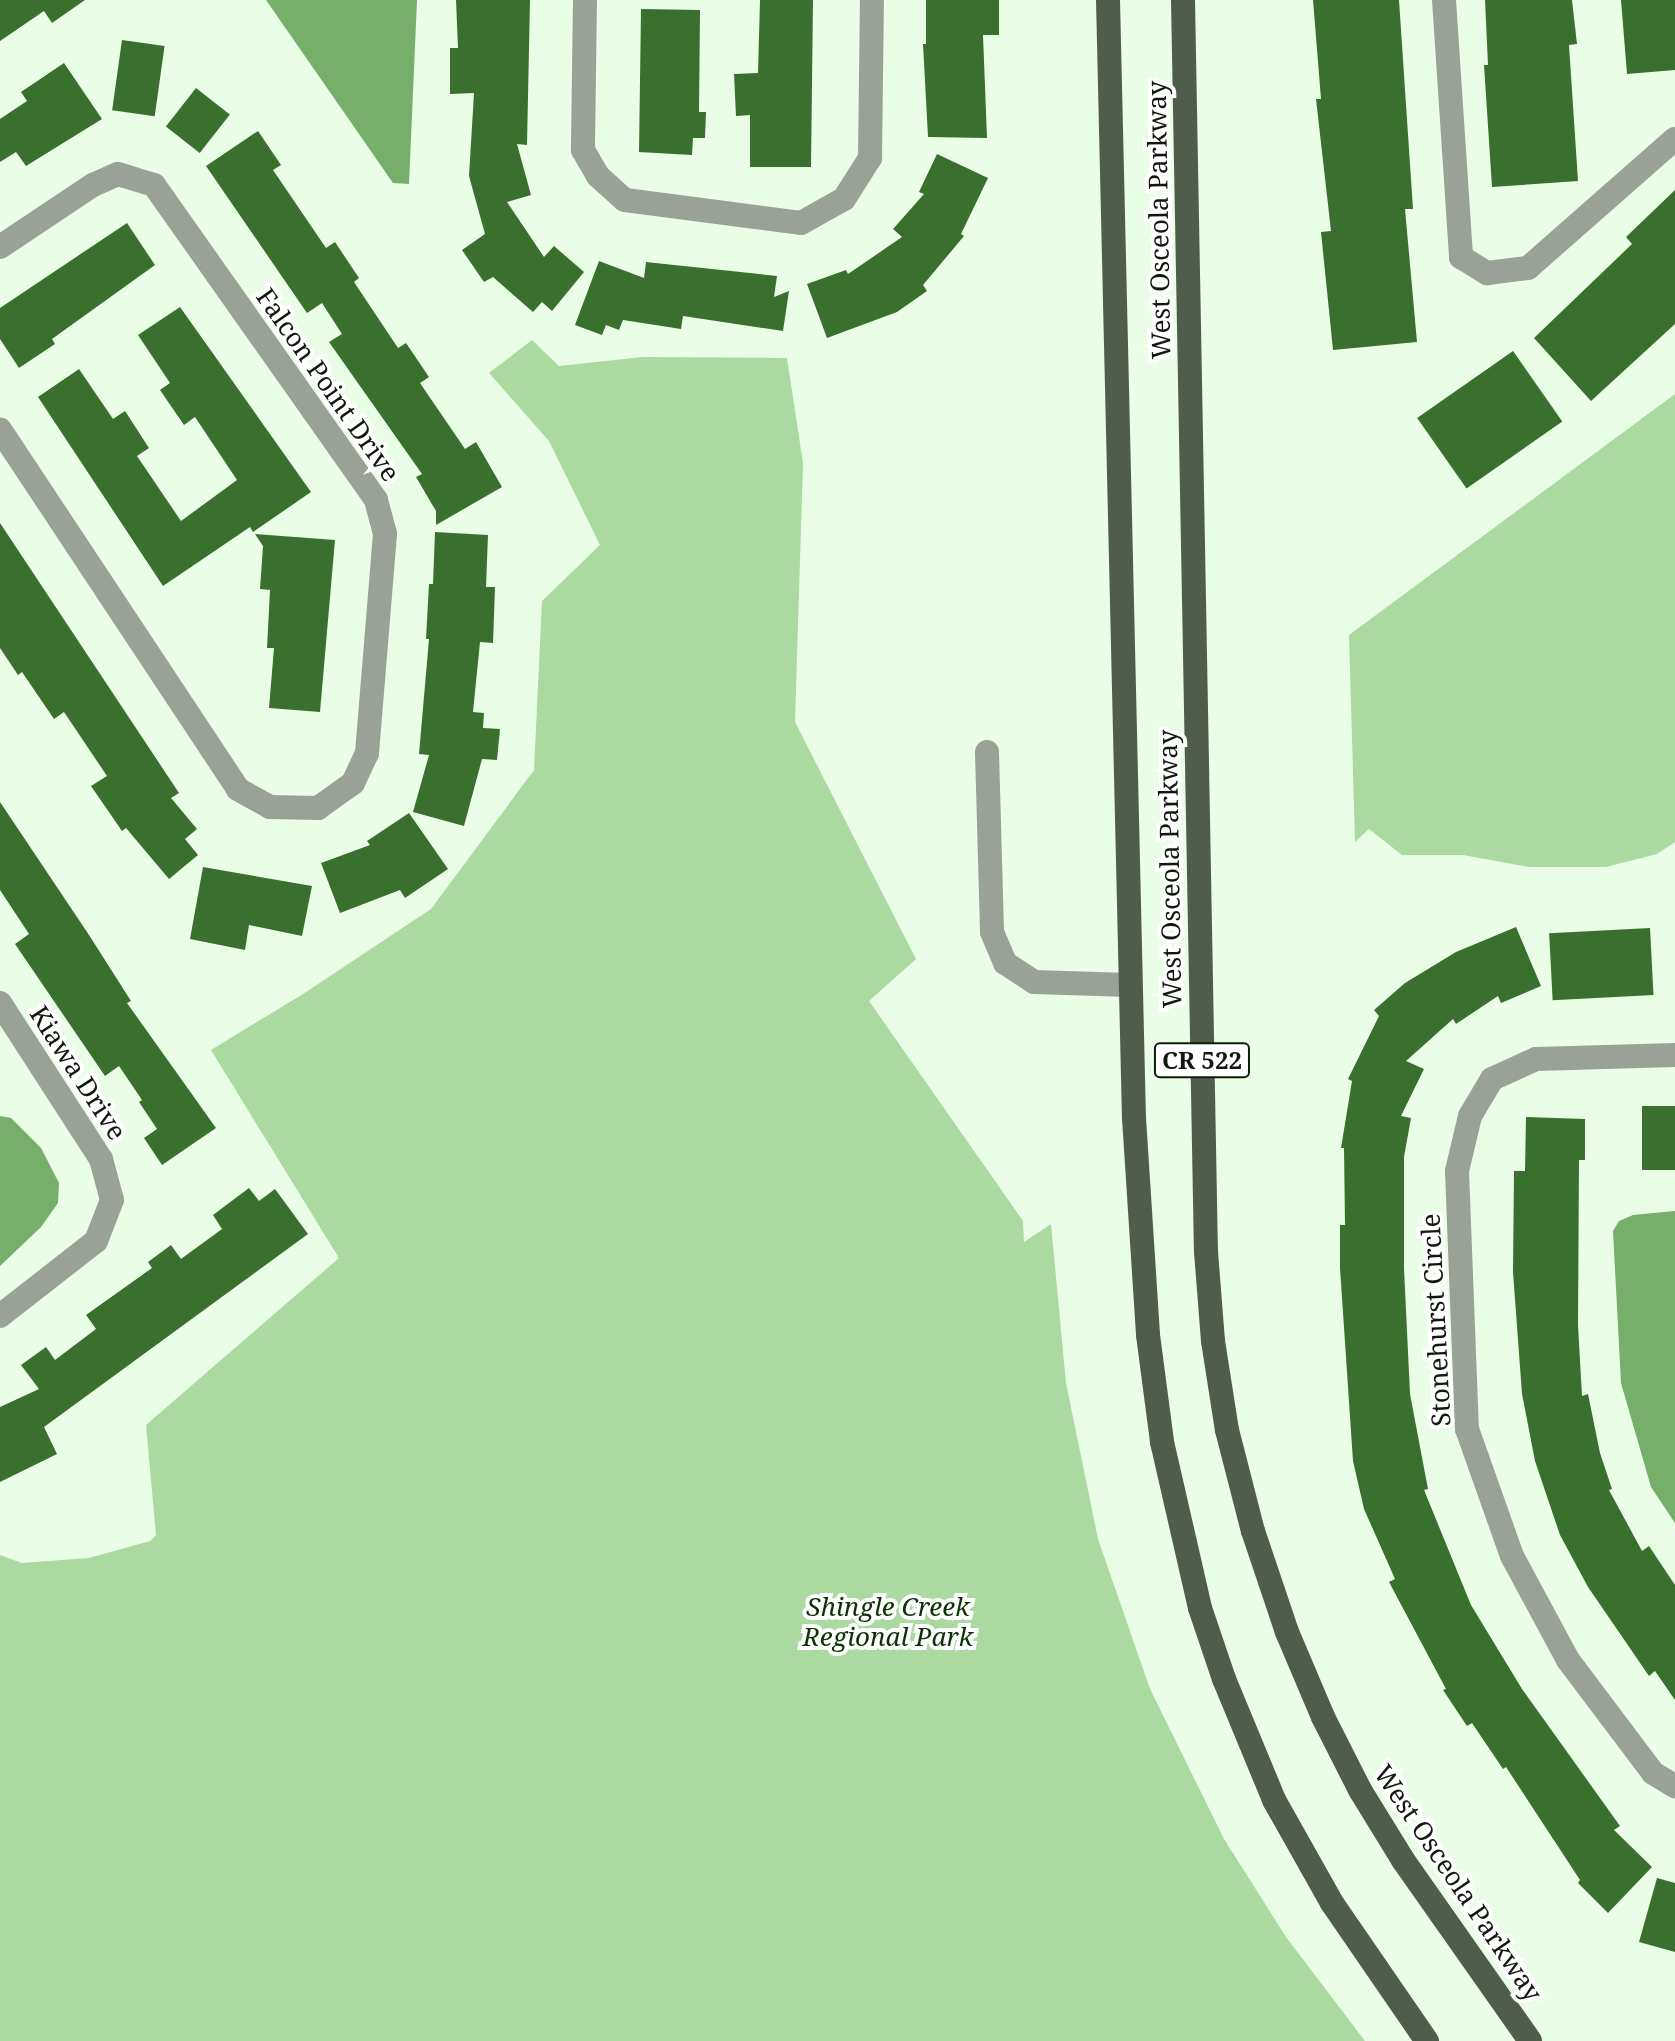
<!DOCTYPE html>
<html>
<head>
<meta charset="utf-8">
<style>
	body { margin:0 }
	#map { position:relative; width:1675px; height:2041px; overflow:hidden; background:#eafde6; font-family:"Noto Serif",serif }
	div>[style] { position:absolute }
	.green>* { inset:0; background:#aadaa0 }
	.water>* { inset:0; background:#75af69 }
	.building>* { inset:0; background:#39702d; transform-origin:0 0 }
	.minor>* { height:24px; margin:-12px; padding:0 12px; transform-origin:12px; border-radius:12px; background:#9aa298 }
	.major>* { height:24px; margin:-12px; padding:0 12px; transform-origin:12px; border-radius:12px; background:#505d4d }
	span { translate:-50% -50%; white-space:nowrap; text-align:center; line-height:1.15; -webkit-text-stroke:8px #fff; paint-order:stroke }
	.shield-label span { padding:2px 6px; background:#fff; border:2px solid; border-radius:6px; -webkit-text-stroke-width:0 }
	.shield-label { font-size:24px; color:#121810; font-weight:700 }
	.street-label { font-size:26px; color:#121810 }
	.park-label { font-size:26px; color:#0c3403; font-style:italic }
</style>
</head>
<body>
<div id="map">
	<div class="green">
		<div style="clip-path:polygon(532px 340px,559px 366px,643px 357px,787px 358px,803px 463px,795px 722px,916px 959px,869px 1001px,1023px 1221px,1024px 1242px,1051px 1224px,1066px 1383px,1098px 1539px,1150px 1689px,1224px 1839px,1286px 1937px,1365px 2041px,0 2041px,0 1555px,22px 1563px,89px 1558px,150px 1541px,156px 1535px,146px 1425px,339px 1258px,211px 1050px,303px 994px,431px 909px,534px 770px,542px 601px,600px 545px,549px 441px,489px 373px)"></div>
		<div style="clip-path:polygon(1675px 394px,1675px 842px,1657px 854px,1606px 867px,1529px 867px,1463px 855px,1402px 855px,1369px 829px,1355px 842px,1349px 635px)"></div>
	</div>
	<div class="water">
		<div style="clip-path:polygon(266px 0,417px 0,409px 184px,393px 183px)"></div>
		<div style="clip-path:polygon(0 1116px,11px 1118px,41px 1148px,59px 1183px,58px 1203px,41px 1227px,0 1266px)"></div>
		<div style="clip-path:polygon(1675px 1211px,1675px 1523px,1651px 1487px,1621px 1383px,1613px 1231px,1619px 1221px,1633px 1215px)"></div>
	</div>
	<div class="building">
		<div style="clip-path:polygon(0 0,85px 0,52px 23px,44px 11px,0 41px)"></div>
		<div style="clip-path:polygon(456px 0,530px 0,527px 145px,517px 144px,531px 195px,507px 202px,544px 257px,554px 246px,584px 272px,552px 311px,542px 302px,533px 312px,493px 277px,484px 282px,462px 250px,485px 234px,469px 176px,474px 93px,450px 94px,450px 48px,458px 48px)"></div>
		<div style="clip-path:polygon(760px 0,813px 0,811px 167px,750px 167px,750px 115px,736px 116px,734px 74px,758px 73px)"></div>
		<div style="clip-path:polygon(926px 0,999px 0,999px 35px,983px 35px,987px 138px,928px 137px,923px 44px,926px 44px)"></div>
		<div style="clip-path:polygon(1313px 0,1399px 0,1413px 209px,1405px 209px,1417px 342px,1333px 350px,1321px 232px,1331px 231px,1316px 99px,1321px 99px)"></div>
		<div style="clip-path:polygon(1485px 0,1572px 0,1577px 44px,1569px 45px,1578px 181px,1492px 187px,1484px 65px,1488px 65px)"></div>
		<div style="clip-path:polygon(1621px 0,1675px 0,1675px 70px,1627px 74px)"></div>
		<div style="clip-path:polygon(641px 9px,700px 10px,699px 112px,706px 112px,705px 138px,693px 138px,692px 155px,639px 152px)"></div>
		<div style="left:122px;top:40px;width:43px;height:71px;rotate:8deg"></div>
		<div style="clip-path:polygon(64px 63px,102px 119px,26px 166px,16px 152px,0 162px,0 119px,27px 101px,21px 92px)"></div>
		<div style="left:196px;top:88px;width:43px;height:49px;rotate:38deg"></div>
		<div style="clip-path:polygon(258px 131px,281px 165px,273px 170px,326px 248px,335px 242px,359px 278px,354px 282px,398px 348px,406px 343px,429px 377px,420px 383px,465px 449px,476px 442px,502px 487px,436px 525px,436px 511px,416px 477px,422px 474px,329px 342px,342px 334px,322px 303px,307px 313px,206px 166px)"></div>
		<div style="clip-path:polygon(937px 154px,988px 178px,961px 234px,964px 236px,923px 285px,927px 291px,897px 312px,827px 338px,807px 284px,846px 270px,848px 274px,902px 237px,893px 229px,924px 194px,919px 192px)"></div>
		<div style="clip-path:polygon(1675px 190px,1675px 324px,1591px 401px,1534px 338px,1632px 244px,1626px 237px)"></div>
		<div style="clip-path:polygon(127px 223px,155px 265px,52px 339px,55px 344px,19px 368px,0 339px,0 308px)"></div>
		<div style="clip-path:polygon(599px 261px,644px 278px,646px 262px,777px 276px,774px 297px,789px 291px,783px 331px,683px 316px,681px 329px,623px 320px,619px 330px,606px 325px,602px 335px,575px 325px)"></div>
		<div style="clip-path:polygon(180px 307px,311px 492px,253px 532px,250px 527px,163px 586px,38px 397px,79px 369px,113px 419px,125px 411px,149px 448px,137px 456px,181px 521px,237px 480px,195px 417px,184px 425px,160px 390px,170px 383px,138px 335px)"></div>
		<div style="left:1513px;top:351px;width:86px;height:117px;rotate:55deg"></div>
		<div style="clip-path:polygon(0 523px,179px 793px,171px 798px,197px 829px,185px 839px,198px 855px,169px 879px,126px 828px,122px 831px,91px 786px,107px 776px,64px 712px,54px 719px,22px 672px,18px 675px,0 648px)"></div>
		<div style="clip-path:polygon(435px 532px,488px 535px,486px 587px,495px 587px,493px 643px,480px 642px,473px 712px,484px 713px,483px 728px,500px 729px,497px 760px,482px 759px,464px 826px,413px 812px,429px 755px,419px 754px,429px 639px,426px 639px,429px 584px,433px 584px)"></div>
		<div style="clip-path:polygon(255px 534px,335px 540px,320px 712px,269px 708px,274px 648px,267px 648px,270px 590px,260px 589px,263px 546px)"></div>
		<div style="clip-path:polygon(0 802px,89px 935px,131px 1001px,127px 1003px,216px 1128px,162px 1165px,144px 1138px,157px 1129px,139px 1102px,142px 1100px,119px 1066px,105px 1076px,15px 944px,29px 934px,0 890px)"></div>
		<div style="clip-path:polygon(409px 813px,448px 869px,405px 898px,400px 890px,340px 913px,321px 863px,370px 845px,367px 841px)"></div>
		<div style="clip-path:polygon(203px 867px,312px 886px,302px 936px,249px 925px,245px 950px,190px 939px)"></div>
		<div style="clip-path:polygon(1516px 927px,1541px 986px,1501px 1003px,1498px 996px,1456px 1024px,1453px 1019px,1406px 1061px,1424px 1069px,1401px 1116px,1411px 1118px,1404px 1157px,1404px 1268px,1410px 1394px,1428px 1489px,1424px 1490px,1471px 1605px,1522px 1689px,1620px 1826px,1614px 1830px,1652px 1867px,1608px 1913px,1578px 1883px,1580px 1880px,1506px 1767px,1503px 1769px,1472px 1723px,1467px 1726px,1443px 1690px,1446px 1689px,1389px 1582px,1395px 1579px,1364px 1509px,1353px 1461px,1340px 1268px,1340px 1225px,1345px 1225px,1344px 1148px,1341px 1148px,1352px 1081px,1348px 1079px,1379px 1016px,1374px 1010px,1405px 983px,1456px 952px)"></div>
		<div style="left:1650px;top:928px;width:67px;height:101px;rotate:87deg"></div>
		<div style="left:1675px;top:1106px;width:64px;height:33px;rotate:90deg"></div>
		<div style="clip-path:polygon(1526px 1117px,1585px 1119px,1585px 1160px,1579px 1160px,1578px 1325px,1582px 1396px,1588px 1394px,1600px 1453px,1612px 1489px,1609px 1490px,1642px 1551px,1649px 1546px,1675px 1585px,1675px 1700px,1655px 1671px,1649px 1676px,1588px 1587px,1560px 1535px,1535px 1461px,1522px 1394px,1513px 1272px,1514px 1171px,1525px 1171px)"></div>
		<div style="clip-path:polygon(249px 1188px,259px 1201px,275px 1189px,308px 1234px,44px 1427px,57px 1454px,0 1482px,0 1407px,39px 1389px,21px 1365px,46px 1347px,55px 1360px,96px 1329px,86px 1315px,152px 1268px,148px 1262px,171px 1245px,181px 1259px,222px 1229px,213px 1215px)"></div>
		<div style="clip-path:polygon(1657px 1878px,1675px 1883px,1675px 1952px,1639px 1942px)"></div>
	</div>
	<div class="minor">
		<div style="left:585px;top:0;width:150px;rotate:90.8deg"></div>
		<div style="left:583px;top:150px;width:30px;rotate:60deg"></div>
		<div style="left:598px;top:176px;width:36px;rotate:42deg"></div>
		<div style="left:625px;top:200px;width:177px;rotate:7.4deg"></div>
		<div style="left:801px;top:223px;width:49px;rotate:-29.2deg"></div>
		<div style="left:844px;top:199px;width:49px;rotate:-57.6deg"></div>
		<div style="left:870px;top:158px;width:158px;rotate:-89.3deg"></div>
		<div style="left:1444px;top:0;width:258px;rotate:86.2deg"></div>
		<div style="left:1461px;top:257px;width:31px;rotate:32deg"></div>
		<div style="left:1487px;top:273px;width:41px;rotate:-7deg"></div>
		<div style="left:1528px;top:268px;width:196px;rotate:-41.3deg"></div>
		<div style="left:0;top:247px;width:112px;rotate:-33.7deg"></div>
		<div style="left:93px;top:185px;width:27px;rotate:-24deg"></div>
		<div style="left:118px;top:174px;width:38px;rotate:17deg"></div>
		<div style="left:154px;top:185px;width:385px;rotate:54.8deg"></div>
		<div style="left:376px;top:500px;width:35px;rotate:75deg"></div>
		<div style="left:385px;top:534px;width:220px;rotate:94.7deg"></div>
		<div style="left:367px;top:753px;width:33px;rotate:115deg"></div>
		<div style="left:353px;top:783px;width:43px;rotate:144.5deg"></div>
		<div style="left:318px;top:808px;width:48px;rotate:-178.8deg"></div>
		<div style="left:270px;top:807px;width:37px;rotate:-151deg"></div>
		<div style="left:238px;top:789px;width:431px;rotate:-123.5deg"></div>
		<div style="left:987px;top:752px;width:180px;rotate:88.4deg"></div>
		<div style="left:992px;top:932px;width:34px;rotate:67deg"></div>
		<div style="left:1005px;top:963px;width:35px;rotate:33deg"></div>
		<div style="left:1034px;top:982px;width:96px;rotate:1.8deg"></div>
		<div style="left:0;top:1003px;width:186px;rotate:57.1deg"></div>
		<div style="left:101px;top:1159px;width:42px;rotate:75deg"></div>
		<div style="left:112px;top:1200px;width:44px;rotate:111.3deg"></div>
		<div style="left:96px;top:1241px;width:122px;rotate:142deg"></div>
		<div style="left:1675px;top:1055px;width:139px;rotate:178.4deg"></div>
		<div style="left:1536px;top:1059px;width:48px;rotate:155.6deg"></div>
		<div style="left:1492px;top:1079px;width:43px;rotate:120.7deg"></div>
		<div style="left:1470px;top:1116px;width:57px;rotate:103.3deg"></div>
		<div style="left:1457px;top:1171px;width:258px;rotate:87.8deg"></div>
		<div style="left:1467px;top:1429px;width:135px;rotate:70.5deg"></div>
		<div style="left:1512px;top:1556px;width:118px;rotate:61.7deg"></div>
		<div style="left:1568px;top:1660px;width:141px;rotate:53deg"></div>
		<div style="left:1653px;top:1773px;width:26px;rotate:31deg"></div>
	</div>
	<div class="major">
		<div style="left:1108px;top:0;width:1118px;rotate:88.67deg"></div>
		<div style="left:1134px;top:1118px;width:217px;rotate:86.3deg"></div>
		<div style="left:1148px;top:1335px;width:108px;rotate:82.5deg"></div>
		<div style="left:1162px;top:1442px;width:170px;rotate:77.1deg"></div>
		<div style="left:1200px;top:1608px;width:75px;rotate:71.3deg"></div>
		<div style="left:1224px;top:1679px;width:131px;rotate:67.5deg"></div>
		<div style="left:1274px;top:1800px;width:118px;rotate:60.6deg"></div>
		<div style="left:1332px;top:1903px;width:168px;rotate:55.5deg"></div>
		<div style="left:1183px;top:0;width:1252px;rotate:88.95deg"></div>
		<div style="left:1206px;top:1252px;width:89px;rotate:85.5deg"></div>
		<div style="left:1213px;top:1341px;width:90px;rotate:81.1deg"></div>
		<div style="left:1227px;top:1430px;width:104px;rotate:75.6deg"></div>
		<div style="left:1253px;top:1531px;width:107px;rotate:71.4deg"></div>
		<div style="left:1287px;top:1632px;width:92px;rotate:67deg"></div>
		<div style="left:1323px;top:1717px;width:82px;rotate:63.1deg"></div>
		<div style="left:1360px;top:1790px;width:82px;rotate:58.4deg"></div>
		<div style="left:1403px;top:1860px;width:221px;rotate:54.9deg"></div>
	</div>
	<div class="shield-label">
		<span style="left:1202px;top:1060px">CR 522</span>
	</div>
	<div class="street-label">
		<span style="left:1159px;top:220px;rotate:-91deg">West Osceola Parkway</span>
		<span style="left:328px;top:385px;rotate:55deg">Falcon Point Drive</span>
		<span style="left:1170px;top:869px;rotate:-91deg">West Osceola Parkway</span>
		<span style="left:78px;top:1073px;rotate:57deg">Kiawa Drive</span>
		<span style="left:1436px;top:1320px;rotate:-93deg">Stonehurst Circle</span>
		<span style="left:1458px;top:1883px;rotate:56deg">West Osceola Parkway</span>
	</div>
	<div class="park-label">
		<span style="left:888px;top:1622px">Shingle Creek<br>Regional Park</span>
	</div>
</div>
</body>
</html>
